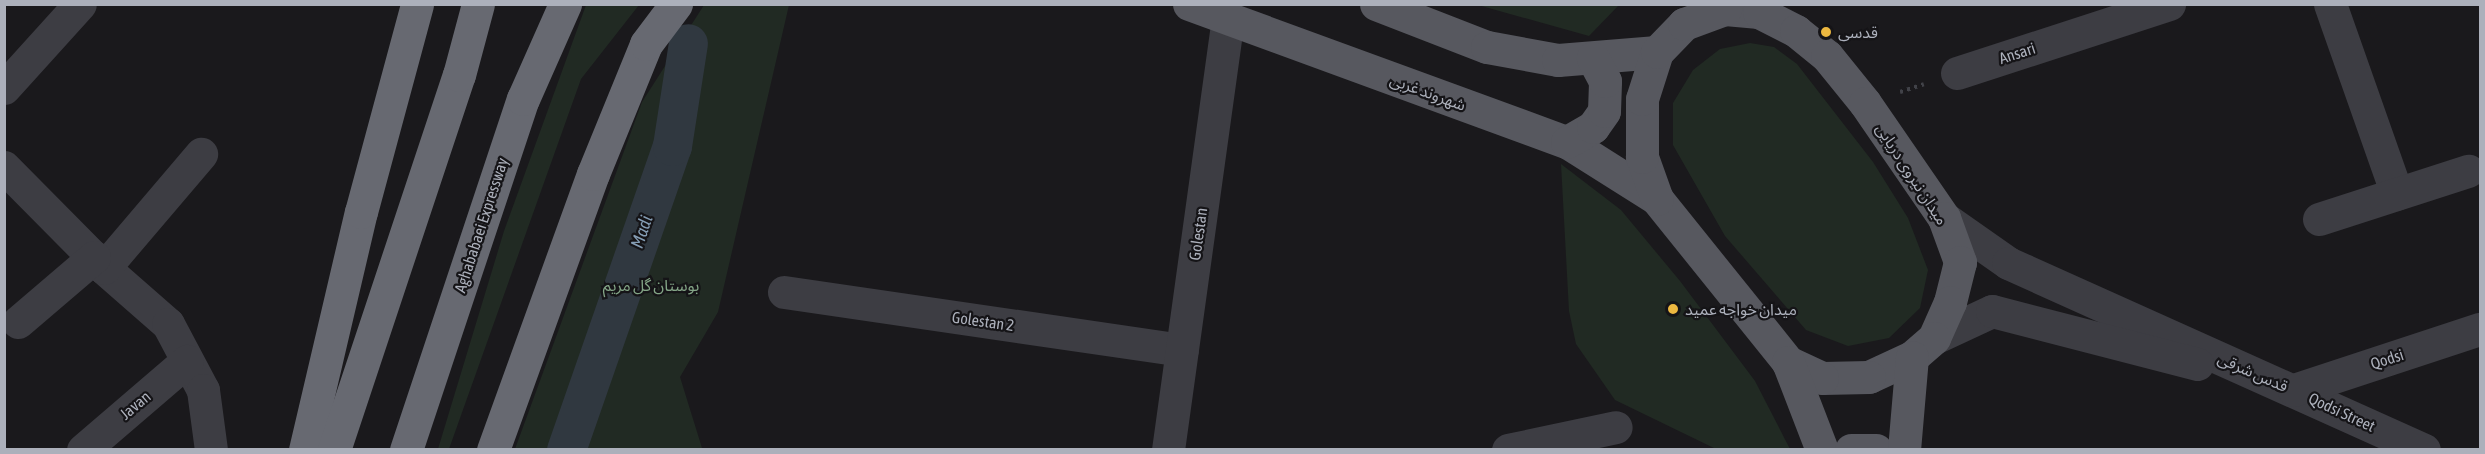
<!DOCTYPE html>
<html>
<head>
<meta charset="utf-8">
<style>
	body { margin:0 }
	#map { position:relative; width:2485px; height:454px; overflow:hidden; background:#1a191c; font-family:"Asap Condensed","Noto Sans Arabic",sans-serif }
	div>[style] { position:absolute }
	.green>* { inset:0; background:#212a23 }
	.canal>* { height:39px; margin:-19.5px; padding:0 19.5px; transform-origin:19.5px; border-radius:19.5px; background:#303840 }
	.path>* { height:4px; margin-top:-2px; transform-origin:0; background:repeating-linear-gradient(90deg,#414248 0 3px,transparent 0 7.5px) }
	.minor>* { height:33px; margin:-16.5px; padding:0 16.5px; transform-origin:16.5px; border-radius:16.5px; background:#3d3d43 }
	.major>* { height:33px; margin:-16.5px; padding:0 16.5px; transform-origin:16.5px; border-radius:16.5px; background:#57585f }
	.highway>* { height:33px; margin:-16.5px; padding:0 16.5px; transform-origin:16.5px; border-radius:16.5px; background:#676971 }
	.dots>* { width:16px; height:16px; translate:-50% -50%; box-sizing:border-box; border:3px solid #151417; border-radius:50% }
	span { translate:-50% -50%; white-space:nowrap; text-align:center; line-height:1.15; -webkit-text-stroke:4.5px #151417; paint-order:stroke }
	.poi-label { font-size:16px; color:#acb0bb }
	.left { translate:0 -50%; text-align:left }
	.street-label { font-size:16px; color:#acb0bb }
	.park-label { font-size:16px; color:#84a587 }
	.water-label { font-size:18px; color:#859db4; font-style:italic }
	.frame { position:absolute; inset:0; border:6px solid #acb0bb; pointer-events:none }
</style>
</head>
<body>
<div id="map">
	<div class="green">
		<div style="clip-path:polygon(586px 5px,639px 5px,581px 79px,449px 449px,438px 449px,504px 231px)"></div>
		<div style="clip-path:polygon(704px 5px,789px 5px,718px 312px,680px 377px,702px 448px,515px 449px,642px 102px)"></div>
		<div style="clip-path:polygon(1478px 5px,1619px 5px,1589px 36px)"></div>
		<div style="clip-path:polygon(1750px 43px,1774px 47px,1797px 64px,1873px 162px,1908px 218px,1928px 270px,1920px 308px,1889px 338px,1848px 346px,1806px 330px,1725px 236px,1673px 145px,1673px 103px,1693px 70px,1720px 49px)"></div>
		<div style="clip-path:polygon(1561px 164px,1621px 210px,1680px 281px,1755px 381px,1790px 449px,1716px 449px,1615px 400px,1576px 344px,1569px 311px)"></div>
	</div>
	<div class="canal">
		<div style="left:566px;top:450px;width:322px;rotate:-70.8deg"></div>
		<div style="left:672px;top:146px;width:104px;rotate:-81.2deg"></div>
	</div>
	<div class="path">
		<div style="left:1900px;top:92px;width:25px;rotate:-18deg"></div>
	</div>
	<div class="minor">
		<div style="left:2330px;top:4px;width:201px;rotate:70.6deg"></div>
		<div style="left:1957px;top:73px;width:223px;rotate:-18deg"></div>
		<div style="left:4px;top:88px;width:113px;rotate:-47.9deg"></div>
		<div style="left:4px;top:167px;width:142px;rotate:45.3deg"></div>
		<div style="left:104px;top:268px;width:85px;rotate:41.2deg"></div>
		<div style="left:168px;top:324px;width:75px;rotate:62.1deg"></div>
		<div style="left:203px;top:390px;width:61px;rotate:82.4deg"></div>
		<div style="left:1944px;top:218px;width:78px;rotate:35.1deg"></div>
		<div style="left:2008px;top:263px;width:456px;rotate:24.2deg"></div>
		<div style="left:2319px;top:219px;width:157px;rotate:-17.9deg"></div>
		<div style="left:104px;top:268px;width:150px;rotate:-49.6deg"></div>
		<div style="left:784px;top:292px;width:402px;rotate:8.3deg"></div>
		<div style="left:18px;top:322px;width:100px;rotate:-40.5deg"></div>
		<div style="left:1934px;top:338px;width:64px;rotate:-25deg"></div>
		<div style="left:1992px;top:311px;width:212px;rotate:14.5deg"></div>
		<div style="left:2294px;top:390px;width:196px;rotate:-18.2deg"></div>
		<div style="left:83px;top:450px;width:137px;rotate:-40.6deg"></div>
		<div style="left:1168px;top:450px;width:435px;rotate:-82.1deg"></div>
		<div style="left:1508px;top:450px;width:110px;rotate:-12deg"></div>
	</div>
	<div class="major">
		<div style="left:1189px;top:4px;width:402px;rotate:20.1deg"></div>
		<div style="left:1567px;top:142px;width:107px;rotate:32.3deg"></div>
		<div style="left:1376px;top:4px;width:119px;rotate:21.2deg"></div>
		<div style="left:1487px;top:47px;width:72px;rotate:10.4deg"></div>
		<div style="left:1558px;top:60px;width:99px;rotate:-4.6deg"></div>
		<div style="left:1725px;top:9px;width:34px;rotate:5deg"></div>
		<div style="left:1759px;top:12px;width:42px;rotate:27.2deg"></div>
		<div style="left:1796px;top:31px;width:40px;rotate:39deg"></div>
		<div style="left:1827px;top:56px;width:60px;rotate:51deg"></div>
		<div style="left:1865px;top:103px;width:140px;rotate:55.5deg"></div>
		<div style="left:1944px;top:218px;width:47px;rotate:70deg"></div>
		<div style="left:1960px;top:262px;width:41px;rotate:104deg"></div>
		<div style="left:1950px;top:302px;width:39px;rotate:114deg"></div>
		<div style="left:1934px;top:338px;width:29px;rotate:139deg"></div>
		<div style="left:1912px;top:357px;width:47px;rotate:155.1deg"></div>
		<div style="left:1869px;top:377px;width:47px;rotate:178.8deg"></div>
		<div style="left:1822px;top:378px;width:38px;rotate:-155deg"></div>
		<div style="left:1788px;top:362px;width:209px;rotate:-128.8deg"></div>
		<div style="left:1657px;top:199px;width:45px;rotate:-109.7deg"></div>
		<div style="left:1642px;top:157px;width:58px;rotate:-90deg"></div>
		<div style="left:1642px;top:99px;width:49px;rotate:-72.3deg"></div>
		<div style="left:1657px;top:52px;width:39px;rotate:-46deg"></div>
		<div style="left:1684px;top:24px;width:44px;rotate:-20.1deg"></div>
		<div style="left:1567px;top:142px;width:30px;rotate:-30deg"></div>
		<div style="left:1593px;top:127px;width:19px;rotate:-55deg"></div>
		<div style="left:1604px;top:111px;width:30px;rotate:-88deg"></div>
		<div style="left:1605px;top:81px;width:26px;rotate:-118deg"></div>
		<div style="left:1788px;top:362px;width:94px;rotate:68.9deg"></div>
		<div style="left:1851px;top:450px;width:25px"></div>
		<div style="left:1904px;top:450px;width:93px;rotate:-85.1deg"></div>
	</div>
	<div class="highway">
		<div style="left:305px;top:450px;width:244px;rotate:-76.8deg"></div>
		<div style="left:361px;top:212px;width:215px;rotate:-74.9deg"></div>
		<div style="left:334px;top:450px;width:395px;rotate:-71.6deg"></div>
		<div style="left:459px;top:75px;width:73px;rotate:-75deg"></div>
		<div style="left:406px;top:450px;width:370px;rotate:-71.6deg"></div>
		<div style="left:523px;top:99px;width:104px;rotate:-66.1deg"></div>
		<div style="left:493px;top:450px;width:294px;rotate:-70.1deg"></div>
		<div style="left:593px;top:174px;width:140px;rotate:-67.8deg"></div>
		<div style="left:646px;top:44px;width:50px;rotate:-53.1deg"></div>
	</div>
	<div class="dots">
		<div style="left:1826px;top:32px;background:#edb840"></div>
		<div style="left:1673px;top:309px;background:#edb840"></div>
	</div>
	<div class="poi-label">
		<span class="left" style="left:1838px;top:32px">قدسی</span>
		<span class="left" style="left:1685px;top:309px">میدان خواجه عمید</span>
	</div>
	<div class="street-label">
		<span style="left:2017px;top:53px;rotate:-18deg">Ansari</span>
		<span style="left:1428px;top:92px;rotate:20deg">شهروند غربی</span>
		<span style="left:1912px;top:174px;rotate:57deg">میدان نیروی دریایی</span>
		<span style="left:481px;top:225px;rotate:-72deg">Aghababaei Expressway</span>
		<span style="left:1198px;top:234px;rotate:-82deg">Golestan</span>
		<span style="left:983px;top:321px;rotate:8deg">Golestan 2</span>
		<span style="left:2387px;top:359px;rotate:-18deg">Qodsi</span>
		<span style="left:2253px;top:372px;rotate:24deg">قدس شرقی</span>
		<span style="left:135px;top:405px;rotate:-40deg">Javan</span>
		<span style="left:2342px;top:412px;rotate:25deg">Qodsi Street</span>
	</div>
	<div class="park-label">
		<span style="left:651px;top:285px">بوستان گل مریم</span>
	</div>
	<div class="water-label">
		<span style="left:642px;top:232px;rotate:-71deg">Madi</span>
	</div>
	<div class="frame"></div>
</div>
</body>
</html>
